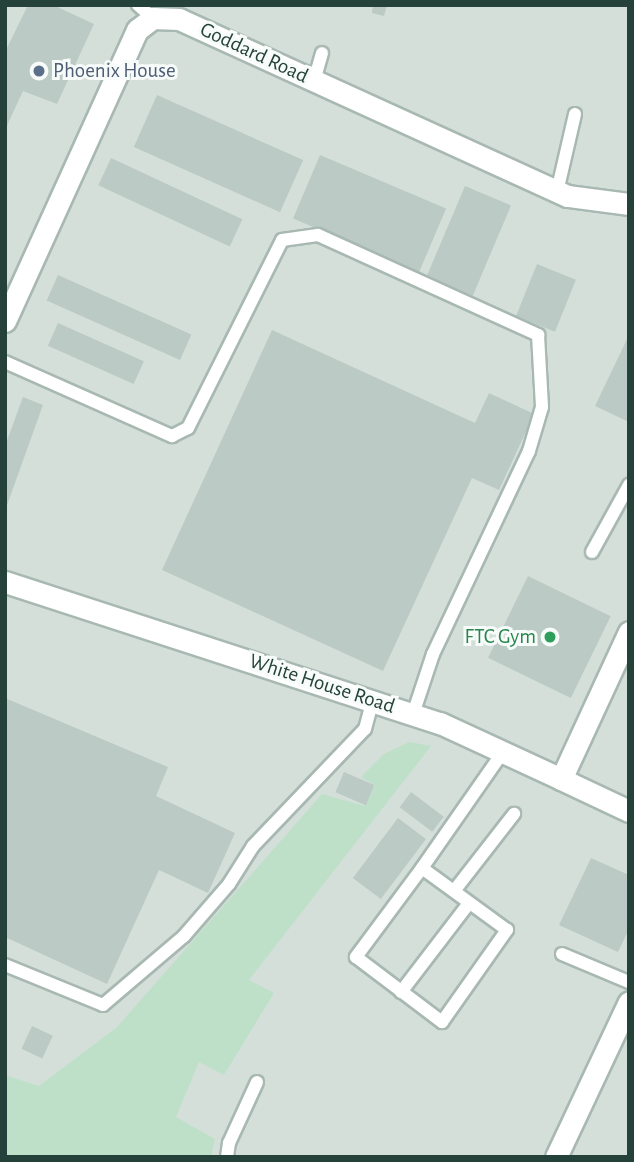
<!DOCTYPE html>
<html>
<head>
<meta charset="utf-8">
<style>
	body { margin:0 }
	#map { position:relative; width:634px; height:1162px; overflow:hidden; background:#e6efeb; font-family:"Alegreya Sans",sans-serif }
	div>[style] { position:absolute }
	.built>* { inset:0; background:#d4dfda; transform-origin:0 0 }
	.green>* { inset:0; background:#bfe0c8 }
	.building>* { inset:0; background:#bbcac4; transform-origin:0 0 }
	.roads { filter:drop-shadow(2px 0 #a8b8b2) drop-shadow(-2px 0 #a8b8b2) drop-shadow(0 2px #a8b8b2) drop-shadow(0 -2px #a8b8b2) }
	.service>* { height:12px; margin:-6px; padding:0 6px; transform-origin:6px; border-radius:6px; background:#fff }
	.minor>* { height:21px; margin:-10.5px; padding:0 10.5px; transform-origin:10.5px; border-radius:10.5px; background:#fff }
	.tertiary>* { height:21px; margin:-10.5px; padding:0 10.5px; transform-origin:10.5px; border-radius:10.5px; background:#fff }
	.dots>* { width:19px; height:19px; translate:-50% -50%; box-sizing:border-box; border:4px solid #f7fbf9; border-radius:50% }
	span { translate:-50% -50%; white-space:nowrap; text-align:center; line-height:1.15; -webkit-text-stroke:6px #f7fbf9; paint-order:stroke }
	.street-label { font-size:21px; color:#24423a }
	.service-label { font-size:21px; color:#4e5e75 }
	.left { translate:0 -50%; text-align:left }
	.leisure-label { font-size:21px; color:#27864d }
	.right { translate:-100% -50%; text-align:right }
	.frame { position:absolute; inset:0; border:7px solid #24423a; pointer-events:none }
</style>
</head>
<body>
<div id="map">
	<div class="built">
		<div style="left:5px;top:5px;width:624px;height:1152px"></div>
	</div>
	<div class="green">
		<div style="clip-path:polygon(409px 742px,431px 746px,249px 980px,274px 993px,224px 1075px,199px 1062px,176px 1117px,215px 1139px,211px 1157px,5px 1157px,5px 1075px,39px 1086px,116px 1028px,322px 794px,365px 806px,375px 785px,361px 777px,384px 754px)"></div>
	</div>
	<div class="building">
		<div style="clip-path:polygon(28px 5px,53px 5px,94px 24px,57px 104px,23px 91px,5px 130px,5px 52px)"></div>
		<div style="clip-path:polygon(373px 5px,387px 5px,384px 16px,372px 13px)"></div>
		<div style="left:157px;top:95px;width:160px;height:57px;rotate:24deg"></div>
		<div style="left:320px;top:155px;width:137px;height:69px;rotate:23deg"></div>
		<div style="left:111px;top:158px;width:145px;height:30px;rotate:25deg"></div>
		<div style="left:465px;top:186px;width:50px;height:98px;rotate:23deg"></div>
		<div style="left:537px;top:264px;width:42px;height:56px;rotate:22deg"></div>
		<div style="left:58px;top:275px;width:146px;height:28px;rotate:24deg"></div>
		<div style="left:58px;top:323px;width:94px;height:25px;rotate:24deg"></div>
		<div style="clip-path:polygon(272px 330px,475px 423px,489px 393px,534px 414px,499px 490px,472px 478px,383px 671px,162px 570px)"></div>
		<div style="clip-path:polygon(629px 335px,629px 422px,595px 406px)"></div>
		<div style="clip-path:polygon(23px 397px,43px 405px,6px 508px,5px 446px)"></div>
		<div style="left:528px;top:576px;width:92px;height:91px;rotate:26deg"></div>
		<div style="clip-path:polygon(5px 698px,168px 767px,156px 796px,235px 833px,208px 893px,159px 870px,107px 984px,5px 937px)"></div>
		<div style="left:344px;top:772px;width:33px;height:22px;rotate:23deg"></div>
		<div style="left:411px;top:792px;width:41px;height:19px;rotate:37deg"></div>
		<div style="left:398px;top:818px;width:35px;height:75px;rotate:37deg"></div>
		<div style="clip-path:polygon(591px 858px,629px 875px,629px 929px,618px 952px,559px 925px)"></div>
		<div style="left:32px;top:1026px;width:23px;height:25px;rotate:25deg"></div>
	</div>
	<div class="roads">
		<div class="service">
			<div style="left:138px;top:5px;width:20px;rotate:41deg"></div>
			<div style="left:314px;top:81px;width:29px;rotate:-74deg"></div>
			<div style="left:557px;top:192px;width:80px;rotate:-77deg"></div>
			<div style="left:5px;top:362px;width:183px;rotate:23.9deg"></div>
			<div style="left:172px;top:436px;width:18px;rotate:-27deg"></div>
			<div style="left:188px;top:428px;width:210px;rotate:-63.4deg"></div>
			<div style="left:282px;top:240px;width:36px;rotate:-8deg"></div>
			<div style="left:318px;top:235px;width:242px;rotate:24.4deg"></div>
			<div style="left:538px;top:335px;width:72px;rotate:86.8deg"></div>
			<div style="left:542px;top:407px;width:46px;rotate:106.5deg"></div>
			<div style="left:529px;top:451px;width:225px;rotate:115.3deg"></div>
			<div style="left:433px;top:654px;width:63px;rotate:108.4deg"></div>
			<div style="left:592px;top:552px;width:77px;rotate:-61.1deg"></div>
			<div style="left:422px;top:868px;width:111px;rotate:126.6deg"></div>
			<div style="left:356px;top:957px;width:108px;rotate:37.1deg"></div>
			<div style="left:442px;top:1022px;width:113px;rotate:-54.8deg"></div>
			<div style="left:507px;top:930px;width:105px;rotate:-143.9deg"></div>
			<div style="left:422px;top:868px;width:141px;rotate:-55.1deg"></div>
			<div style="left:454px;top:891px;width:98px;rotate:-52.1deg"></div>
			<div style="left:562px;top:954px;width:73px;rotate:22.7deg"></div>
			<div style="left:5px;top:965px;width:106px;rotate:22.2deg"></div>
			<div style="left:103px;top:1005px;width:106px;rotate:-40.4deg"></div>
			<div style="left:184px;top:936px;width:69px;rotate:-49.1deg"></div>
			<div style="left:229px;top:884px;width:45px;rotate:-57.7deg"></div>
			<div style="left:253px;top:846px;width:162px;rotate:-46.3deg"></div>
			<div style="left:365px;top:729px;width:30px;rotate:-75deg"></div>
			<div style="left:401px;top:992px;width:112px;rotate:-52.6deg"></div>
			<div style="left:227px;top:1157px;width:14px;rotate:-82deg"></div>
			<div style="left:229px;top:1143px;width:67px;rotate:-65.3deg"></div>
		</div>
		<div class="minor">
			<div style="left:5px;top:321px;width:320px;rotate:-65.6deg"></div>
			<div style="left:137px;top:30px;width:20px;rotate:-37deg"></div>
			<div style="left:153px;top:18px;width:26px;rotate:2deg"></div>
			<div style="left:179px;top:19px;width:427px;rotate:24.5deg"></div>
			<div style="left:568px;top:196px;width:62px;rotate:7.5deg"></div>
			<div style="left:5px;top:582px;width:457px;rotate:18deg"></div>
			<div style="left:440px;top:723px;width:133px;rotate:24.8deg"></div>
			<div style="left:556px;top:1157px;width:171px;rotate:-64.8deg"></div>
		</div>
		<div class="tertiary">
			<div style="left:629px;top:632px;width:162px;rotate:114.8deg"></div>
			<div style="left:561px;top:779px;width:75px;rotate:25.2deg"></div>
		</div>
	</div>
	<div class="dots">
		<div style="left:39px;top:71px;background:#5c6f8a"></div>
		<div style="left:550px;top:637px;background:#2e9e5b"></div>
	</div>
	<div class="street-label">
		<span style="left:254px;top:53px;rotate:25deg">Goddard Road</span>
		<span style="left:322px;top:684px;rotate:18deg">White House Road</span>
	</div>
	<div class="service-label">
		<span class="left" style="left:53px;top:71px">Phoenix House</span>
	</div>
	<div class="leisure-label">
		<span class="right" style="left:536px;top:637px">FTC Gym</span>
	</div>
	<div class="frame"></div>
</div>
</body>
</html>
